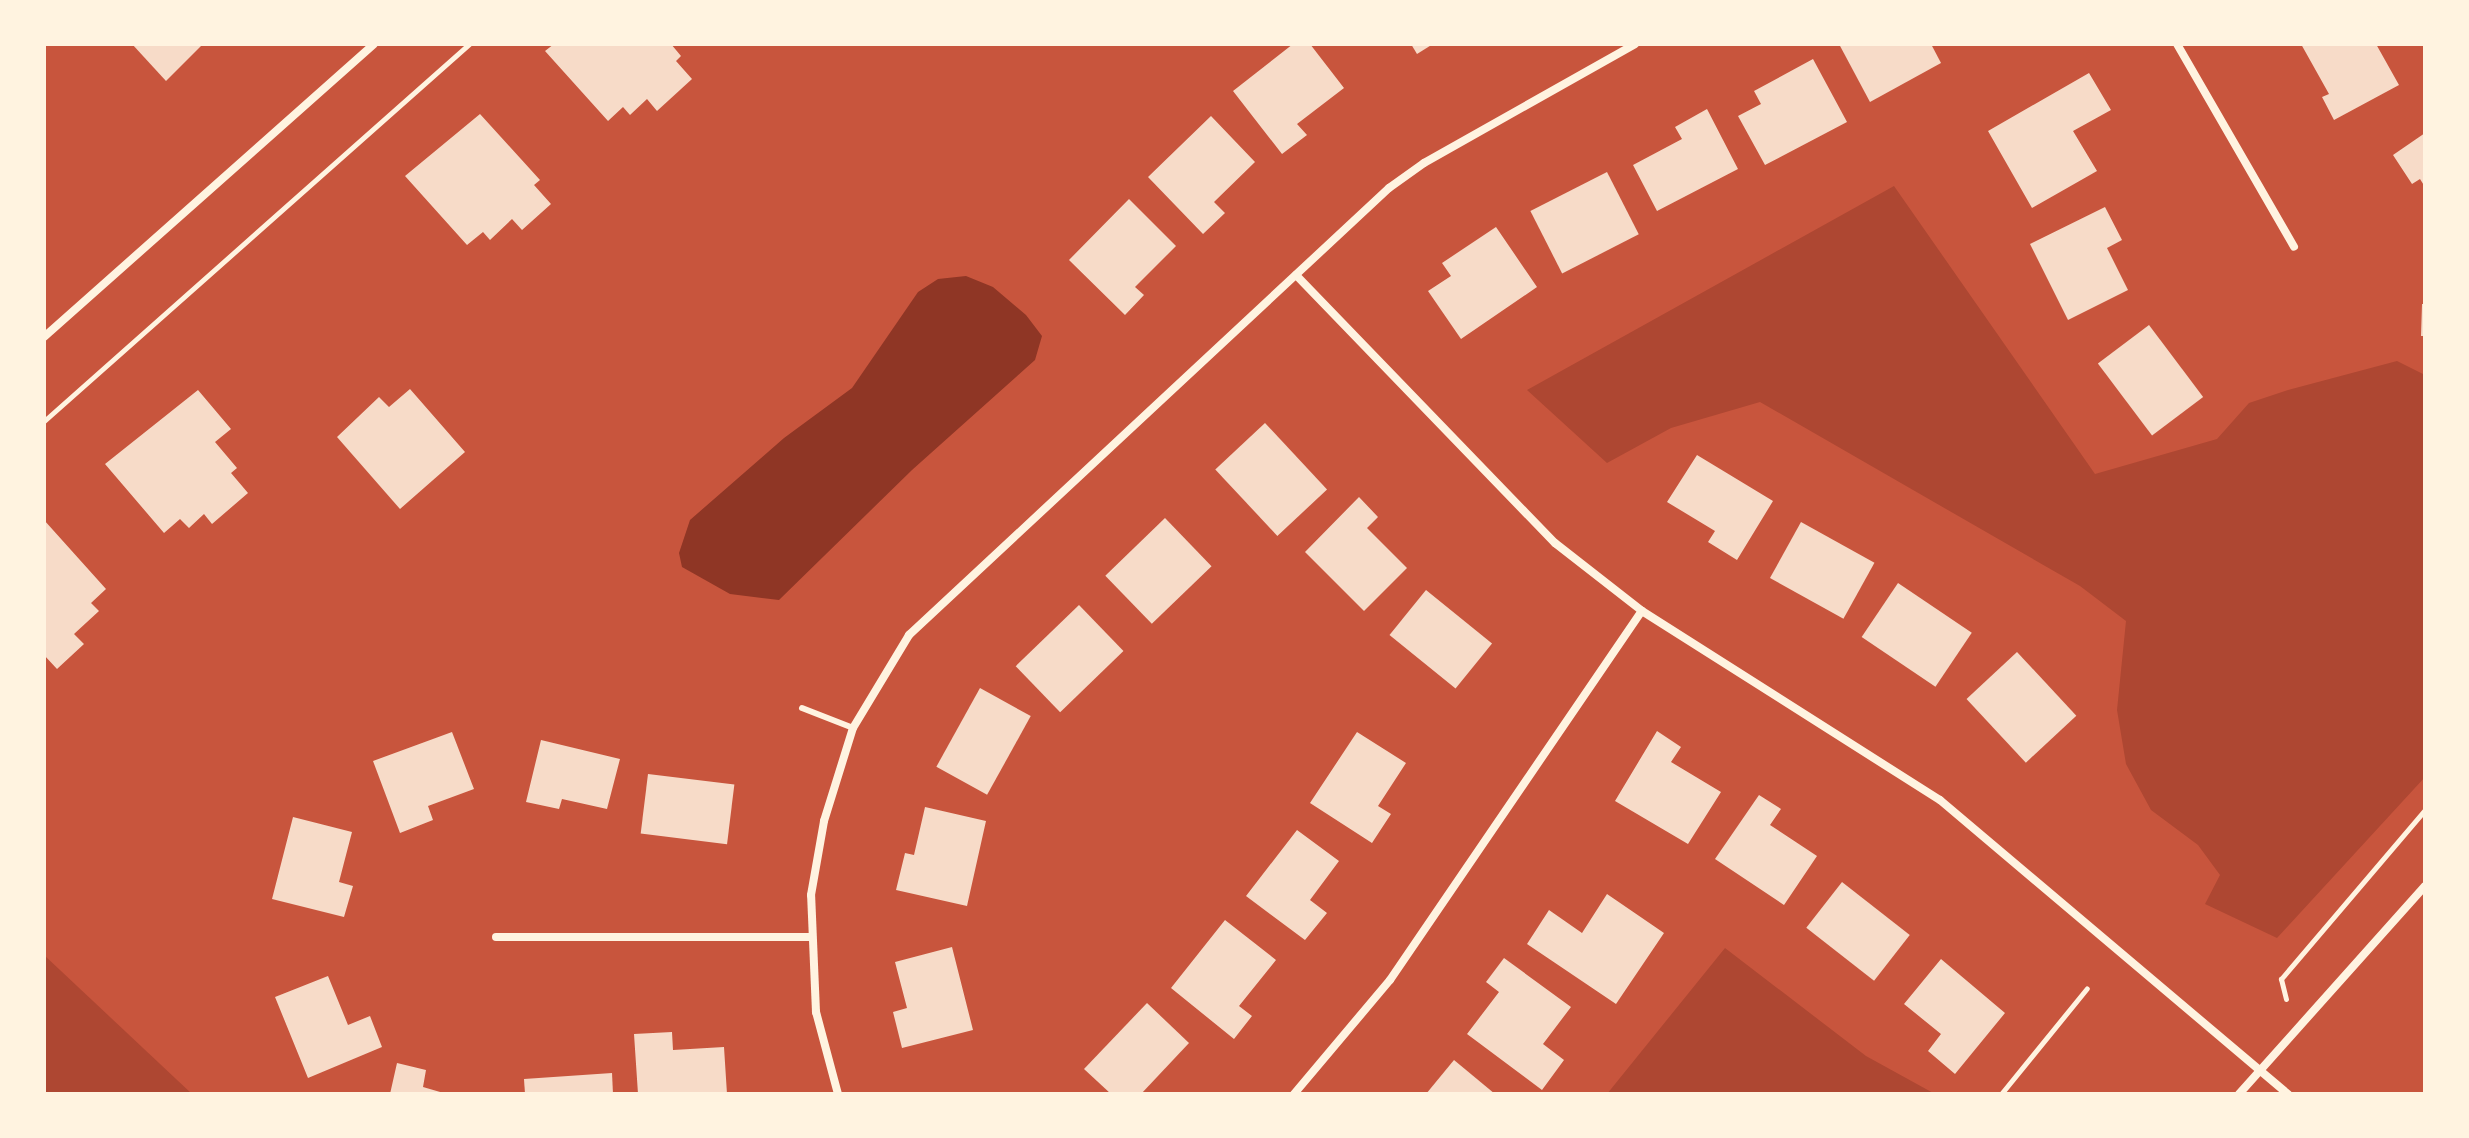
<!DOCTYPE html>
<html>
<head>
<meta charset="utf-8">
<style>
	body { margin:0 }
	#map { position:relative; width:2469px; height:1138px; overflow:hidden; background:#c8553d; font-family:"Asap Condensed",sans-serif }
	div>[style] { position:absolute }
	.green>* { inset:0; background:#ae4732 }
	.water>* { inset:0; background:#8f3625 }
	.building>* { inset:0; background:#f7dbc8; transform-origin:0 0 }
	.path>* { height:5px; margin:-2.5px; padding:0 2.5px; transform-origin:2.5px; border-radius:2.5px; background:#fff3e0 }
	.service>* { height:6px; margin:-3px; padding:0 3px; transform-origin:3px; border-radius:3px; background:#fff3e0 }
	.minor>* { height:8px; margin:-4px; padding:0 4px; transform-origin:4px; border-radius:4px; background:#fff3e0 }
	span { translate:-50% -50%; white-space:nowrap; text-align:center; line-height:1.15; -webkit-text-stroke:8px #fff3e0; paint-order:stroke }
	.frame { position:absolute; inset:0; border:46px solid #fff3e0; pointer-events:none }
</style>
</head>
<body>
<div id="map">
	<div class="green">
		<div style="clip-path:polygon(1894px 186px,2095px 474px,2217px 439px,2249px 403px,2288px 390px,2397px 361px,2425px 375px,2425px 777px,2277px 938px,2205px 904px,2220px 875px,2198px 845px,2151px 810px,2126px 764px,2117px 710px,2126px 621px,2080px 586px,1760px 402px,1671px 428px,1607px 463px,1527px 390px)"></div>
		<div style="clip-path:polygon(1725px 948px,1866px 1056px,1935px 1094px,1607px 1094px)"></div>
		<div style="clip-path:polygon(44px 955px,192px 1094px,44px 1094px)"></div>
	</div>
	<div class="water">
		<div style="clip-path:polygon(966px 276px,993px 287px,1026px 315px,1042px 336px,1035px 360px,912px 470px,779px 600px,730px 594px,682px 567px,679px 553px,690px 520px,784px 438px,852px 388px,918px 292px,938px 279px)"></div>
	</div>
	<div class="building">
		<div style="clip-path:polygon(132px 44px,203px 44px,166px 81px)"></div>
		<div style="clip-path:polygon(554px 44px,671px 44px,681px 56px,676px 61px,692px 79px,657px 111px,647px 99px,630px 115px,623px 107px,608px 121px,545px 51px)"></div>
		<div style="clip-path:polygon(1293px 44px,1310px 44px,1344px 88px,1297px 124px,1307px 135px,1282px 154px,1233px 91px)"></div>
		<div style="clip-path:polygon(1411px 44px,1433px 44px,1417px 54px)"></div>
		<div style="clip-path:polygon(1839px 44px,1931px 44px,1941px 63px,1870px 102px)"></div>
		<div style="clip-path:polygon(2301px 44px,2376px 44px,2399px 85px,2334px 120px,2322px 97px,2329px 94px)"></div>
		<div style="clip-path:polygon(1813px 59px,1847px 122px,1765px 165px,1738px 116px,1761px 104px,1754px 91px)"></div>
		<div style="clip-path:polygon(2089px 73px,2111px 110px,2073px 131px,2097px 171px,2032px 208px,1988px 131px)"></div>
		<div style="clip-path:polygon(1707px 109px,1738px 169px,1657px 211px,1633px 165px,1682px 139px,1675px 127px)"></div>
		<div style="clip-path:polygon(480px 114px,540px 180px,534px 185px,551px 204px,522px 230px,512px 219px,490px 240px,483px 232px,467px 245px,405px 176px)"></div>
		<div style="clip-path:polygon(1211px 116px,1255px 162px,1214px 202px,1225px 213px,1203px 234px,1148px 177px)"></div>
		<div style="clip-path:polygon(2425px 133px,2425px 187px,2420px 179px,2412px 184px,2393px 155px)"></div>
		<div style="left:1607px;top:172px;width:70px;height:86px;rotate:63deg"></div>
		<div style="clip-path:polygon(1129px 199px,1176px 246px,1135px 287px,1144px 295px,1125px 315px,1069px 260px)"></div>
		<div style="clip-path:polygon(2105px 207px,2122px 240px,2107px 248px,2128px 290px,2068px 320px,2030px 244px)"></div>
		<div style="clip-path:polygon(1496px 227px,1537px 287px,1461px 339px,1428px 291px,1451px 276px,1442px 263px)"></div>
		<div style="clip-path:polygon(2422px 304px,2425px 304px,2425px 336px,2421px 336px)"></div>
		<div style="left:2149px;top:325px;width:90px;height:64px;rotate:53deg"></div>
		<div style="clip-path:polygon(410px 389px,465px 452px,400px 509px,337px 437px,379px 397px,389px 407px)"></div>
		<div style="clip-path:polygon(198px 390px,231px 429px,215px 442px,237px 468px,231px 473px,248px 493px,212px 524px,204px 514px,189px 528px,180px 519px,164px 533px,105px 464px)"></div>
		<div style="left:1265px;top:423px;width:91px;height:68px;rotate:47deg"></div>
		<div style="clip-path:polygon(1697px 455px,1773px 501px,1737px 560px,1708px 542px,1715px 531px,1667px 502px)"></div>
		<div style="clip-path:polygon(1359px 497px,1378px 517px,1367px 528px,1407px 568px,1364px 611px,1305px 552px)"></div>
		<div style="left:1165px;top:518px;width:67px;height:83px;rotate:46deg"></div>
		<div style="clip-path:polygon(44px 520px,106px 589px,91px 603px,99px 611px,74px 634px,84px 644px,57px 669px,44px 655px)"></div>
		<div style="left:1801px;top:522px;width:84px;height:64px;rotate:29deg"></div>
		<div style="left:1898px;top:583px;width:89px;height:65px;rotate:34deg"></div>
		<div style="left:1426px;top:590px;width:85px;height:58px;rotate:39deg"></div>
		<div style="left:1079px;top:605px;width:64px;height:88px;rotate:46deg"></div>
		<div style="left:2017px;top:652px;width:87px;height:69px;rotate:47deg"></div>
		<div style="left:980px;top:688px;width:58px;height:90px;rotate:29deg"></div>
		<div style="clip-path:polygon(1657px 731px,1681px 747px,1671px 762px,1721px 792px,1688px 844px,1615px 801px)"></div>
		<div style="clip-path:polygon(452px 732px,474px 789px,428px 806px,433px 820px,400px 833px,373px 761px)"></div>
		<div style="clip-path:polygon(1357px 732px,1406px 763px,1378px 806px,1391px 814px,1372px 843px,1310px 803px)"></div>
		<div style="clip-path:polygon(541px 740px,620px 759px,607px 809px,562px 799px,559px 809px,526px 802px)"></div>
		<div style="left:648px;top:774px;width:87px;height:60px;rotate:7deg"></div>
		<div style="clip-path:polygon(1759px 795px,1781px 809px,1770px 825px,1817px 856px,1784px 905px,1715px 859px)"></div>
		<div style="clip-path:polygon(925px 807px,986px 821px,967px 906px,896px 890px,905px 853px,914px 855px)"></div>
		<div style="clip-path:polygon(293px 817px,352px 832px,339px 882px,353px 886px,344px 917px,272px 899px)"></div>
		<div style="clip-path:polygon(1297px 830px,1339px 861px,1310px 900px,1327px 913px,1305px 940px,1246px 896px)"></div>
		<div style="left:1842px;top:882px;width:86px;height:58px;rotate:38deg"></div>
		<div style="clip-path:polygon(1607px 894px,1664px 933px,1616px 1004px,1527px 944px,1549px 910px,1582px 933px)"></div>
		<div style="clip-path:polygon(1225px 920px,1276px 960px,1239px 1006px,1252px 1016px,1234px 1039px,1171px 988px)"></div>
		<div style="clip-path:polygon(952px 947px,973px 1030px,902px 1048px,893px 1012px,907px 1008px,895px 962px)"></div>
		<div style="clip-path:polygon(1504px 958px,1571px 1007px,1543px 1044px,1564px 1060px,1542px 1090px,1467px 1034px,1499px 992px,1486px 982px)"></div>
		<div style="clip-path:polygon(1941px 959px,2005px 1013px,1955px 1074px,1928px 1051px,1941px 1034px,1904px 1004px)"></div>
		<div style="clip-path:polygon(328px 976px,348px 1025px,370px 1016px,382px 1047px,308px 1078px,275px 997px)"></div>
		<div style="clip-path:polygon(1147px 1003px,1189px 1043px,1141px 1094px,1111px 1094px,1084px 1069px)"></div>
		<div style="clip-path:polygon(672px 1032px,673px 1050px,724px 1047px,727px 1094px,638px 1094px,634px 1034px)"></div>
		<div style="clip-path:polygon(1454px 1060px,1495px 1094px,1426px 1094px)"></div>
		<div style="clip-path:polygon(397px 1063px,426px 1070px,423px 1087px,447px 1094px,390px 1094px)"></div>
		<div style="clip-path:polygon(612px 1073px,613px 1094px,525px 1094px,524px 1079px)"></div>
	</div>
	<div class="path">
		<div style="left:44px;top:421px;width:568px;rotate:-41.57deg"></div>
		<div style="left:2286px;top:999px;width:21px;rotate:-104deg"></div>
		<div style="left:2281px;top:979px;width:222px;rotate:-49.6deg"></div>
		<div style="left:2001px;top:1094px;width:136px;rotate:-50.9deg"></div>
	</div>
	<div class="service">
		<div style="left:802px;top:708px;width:55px;rotate:21.4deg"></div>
	</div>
	<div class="minor">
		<div style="left:2177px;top:44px;width:234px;rotate:60deg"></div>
		<div style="left:1296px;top:275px;width:373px;rotate:46deg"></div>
		<div style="left:1555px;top:543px;width:110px;rotate:38deg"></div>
		<div style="left:1642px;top:611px;width:353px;rotate:32.4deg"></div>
		<div style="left:1940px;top:800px;width:456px;rotate:40.2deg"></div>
		<div style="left:44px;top:337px;width:441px;rotate:-41.6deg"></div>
		<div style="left:496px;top:937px;width:315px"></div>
		<div style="left:838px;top:1094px;width:85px;rotate:-105deg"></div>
		<div style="left:816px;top:1012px;width:117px;rotate:-92.4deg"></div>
		<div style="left:811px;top:895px;width:75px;rotate:-80deg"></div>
		<div style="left:824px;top:821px;width:97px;rotate:-72.7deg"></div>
		<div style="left:853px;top:728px;width:109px;rotate:-58.9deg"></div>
		<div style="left:909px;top:635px;width:656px;rotate:-42.96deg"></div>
		<div style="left:1389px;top:188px;width:43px;rotate:-35.5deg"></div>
		<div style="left:1424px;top:163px;width:242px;rotate:-29.4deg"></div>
		<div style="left:1294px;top:1094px;width:149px;rotate:-49.9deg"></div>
		<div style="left:1390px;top:980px;width:447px;rotate:-55.7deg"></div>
		<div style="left:2239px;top:1094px;width:279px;rotate:-48.2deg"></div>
	</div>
	<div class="frame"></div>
</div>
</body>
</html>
